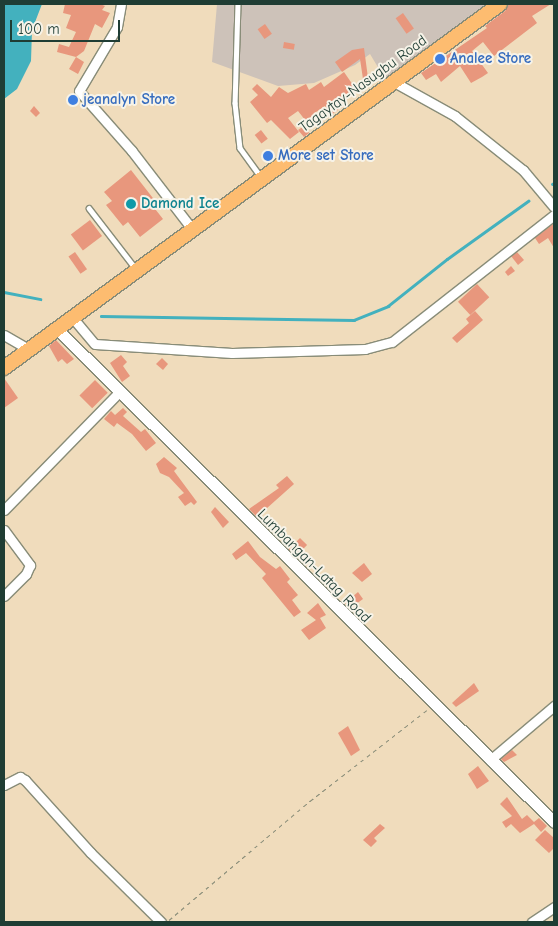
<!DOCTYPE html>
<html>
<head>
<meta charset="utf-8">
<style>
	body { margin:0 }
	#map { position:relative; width:558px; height:926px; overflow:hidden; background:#f0dcbc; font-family:"Comic Neue",sans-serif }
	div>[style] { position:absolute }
	.industrial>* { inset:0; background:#cdc2b9 }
	.water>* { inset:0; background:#43b1be }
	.stream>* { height:2.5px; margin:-1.25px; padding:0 1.25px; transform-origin:1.25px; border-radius:1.25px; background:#43b1be }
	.building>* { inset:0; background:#e8977d; transform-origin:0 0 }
	.path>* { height:1px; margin-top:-0.5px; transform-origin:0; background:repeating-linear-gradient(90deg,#888c78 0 4px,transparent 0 8px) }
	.roads { filter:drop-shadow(1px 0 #888c78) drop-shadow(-1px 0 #888c78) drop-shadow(0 1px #888c78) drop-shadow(0 -1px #888c78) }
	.service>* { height:4.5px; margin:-2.25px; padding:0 2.25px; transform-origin:2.25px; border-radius:2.25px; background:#fff }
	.minor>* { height:9px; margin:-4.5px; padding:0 4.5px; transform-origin:4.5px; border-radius:4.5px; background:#fff }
	.tertiary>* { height:11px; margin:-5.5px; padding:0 5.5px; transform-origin:5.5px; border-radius:5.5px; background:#fff }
	.primary>* { height:14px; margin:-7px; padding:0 7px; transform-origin:7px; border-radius:7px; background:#fdbc70 }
	.dots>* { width:14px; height:14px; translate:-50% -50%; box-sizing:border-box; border:2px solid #f7f3e8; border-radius:50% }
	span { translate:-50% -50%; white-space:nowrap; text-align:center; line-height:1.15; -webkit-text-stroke:4px #f7f3e8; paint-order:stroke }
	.shop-label { font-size:15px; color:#366cbe; font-weight:700 }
	.left { translate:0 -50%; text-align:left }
	.street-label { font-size:15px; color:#1f3d34 }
	.culture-label { font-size:15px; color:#0d838f; font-weight:700 }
	.frame { position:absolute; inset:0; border:5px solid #1f3d34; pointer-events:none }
	.scale { position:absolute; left:10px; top:20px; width:110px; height:22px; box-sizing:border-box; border:2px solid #1f3d34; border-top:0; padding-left:6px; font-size:15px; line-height:18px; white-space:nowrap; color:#1f3d34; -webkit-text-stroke:4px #f7f3e8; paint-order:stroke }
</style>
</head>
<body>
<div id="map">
	<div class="industrial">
		<div style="clip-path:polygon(217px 4px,487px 4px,385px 79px,370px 54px,355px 65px,314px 83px,278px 86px,212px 62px)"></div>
	</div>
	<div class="water">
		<div style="clip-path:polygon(4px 4px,42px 4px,32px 30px,31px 61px,17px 89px,4px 99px)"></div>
	</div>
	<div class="stream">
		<div style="left:552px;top:184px;width:2px;rotate:-27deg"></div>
		<div style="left:4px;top:292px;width:37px;rotate:11deg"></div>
		<div style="left:101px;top:316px;width:253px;rotate:0.9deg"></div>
		<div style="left:354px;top:320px;width:37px;rotate:-22deg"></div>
		<div style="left:388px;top:306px;width:75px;rotate:-38.5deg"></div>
		<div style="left:447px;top:259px;width:100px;rotate:-35.6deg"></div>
	</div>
	<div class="building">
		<div style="clip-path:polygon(65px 4px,100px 4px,105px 6px,102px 10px,110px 13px,102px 28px,95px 24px,84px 51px,76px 57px,84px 62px,78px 74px,69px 69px,76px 57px,57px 52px,59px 44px,69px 47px,76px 32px,66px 28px,71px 15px,63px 13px)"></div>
		<div style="clip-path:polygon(509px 4px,551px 4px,532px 16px,537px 23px,494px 56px,483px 42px,472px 51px,488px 73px,482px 77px,471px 83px,460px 66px,441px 82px,436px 74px,426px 80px,421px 73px,487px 28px,485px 26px,505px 11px)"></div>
		<div style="left:403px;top:13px;width:19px;height:9px;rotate:55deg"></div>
		<div style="left:265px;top:24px;width:12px;height:9px;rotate:55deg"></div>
		<div style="left:284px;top:42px;width:11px;height:6px;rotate:10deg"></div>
		<div style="clip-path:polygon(364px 48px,368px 78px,363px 79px,360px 59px,342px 72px,335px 62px,352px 50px)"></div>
		<div style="clip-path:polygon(344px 72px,355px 88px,341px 98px,346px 104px,331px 115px,325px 106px,313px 114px,317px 118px,309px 125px,298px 111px,288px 118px,299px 132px,290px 139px,271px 120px,267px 123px,250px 102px,258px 95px,252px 89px,257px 84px,271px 97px,279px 87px,288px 93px,306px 84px,309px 90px,321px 82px,324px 87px)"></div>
		<div style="clip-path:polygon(34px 106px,40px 113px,36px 117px,30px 111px)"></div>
		<div style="clip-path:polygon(304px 126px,309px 133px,304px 137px,298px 130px)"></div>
		<div style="left:261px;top:130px;width:11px;height:8px;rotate:52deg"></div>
		<div style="clip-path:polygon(131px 170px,156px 202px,152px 205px,163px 219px,140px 237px,128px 222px,123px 226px,106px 205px,112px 201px,104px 192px)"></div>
		<div style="left:90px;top:220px;width:20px;height:24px;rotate:53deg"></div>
		<div style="clip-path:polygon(553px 224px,554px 248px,548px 238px,539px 244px,535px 238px)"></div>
		<div style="left:75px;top:252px;width:21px;height:8px;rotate:55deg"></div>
		<div style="clip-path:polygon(517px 252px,524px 260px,518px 265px,511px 256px)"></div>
		<div style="clip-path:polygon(511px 266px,515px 271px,508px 276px,505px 272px)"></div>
		<div style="left:477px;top:284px;width:18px;height:26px;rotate:47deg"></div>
		<div style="clip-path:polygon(475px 311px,483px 320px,457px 343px,452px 338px,469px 323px,466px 319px)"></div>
		<div style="clip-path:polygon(56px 340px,74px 359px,67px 364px,62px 359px,58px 362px,49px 346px)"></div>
		<div style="clip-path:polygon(121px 355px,127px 362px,123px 366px,130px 376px,122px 382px,110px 363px)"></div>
		<div style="clip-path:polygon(162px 358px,168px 364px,163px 370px,156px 364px)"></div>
		<div style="clip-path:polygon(4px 378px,18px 398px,4px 408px)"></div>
		<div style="left:95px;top:380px;width:18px;height:22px;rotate:45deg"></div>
		<div style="clip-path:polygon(123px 408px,127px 412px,123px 416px,141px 432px,145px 429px,156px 443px,146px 451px,132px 434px,117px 423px,114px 427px,104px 419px,111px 411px,115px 415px)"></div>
		<div style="clip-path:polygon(164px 457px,177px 468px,174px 471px,197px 502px,194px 505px,191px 502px,185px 506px,178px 497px,184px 493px,169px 477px,160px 473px,156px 464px)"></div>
		<div style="clip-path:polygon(287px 476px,294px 484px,257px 517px,249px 509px,279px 488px,276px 485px)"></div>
		<div style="clip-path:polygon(215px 507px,229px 522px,223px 528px,211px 512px)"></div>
		<div style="left:300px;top:538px;width:10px;height:16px;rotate:45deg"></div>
		<div style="clip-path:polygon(248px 541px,260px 557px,276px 569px,280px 566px,290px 579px,287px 582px,298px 595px,292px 600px,301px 612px,294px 617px,262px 578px,266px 574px,246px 553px,236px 560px,232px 554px)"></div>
		<div style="clip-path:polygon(364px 563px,372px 574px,362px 582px,352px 573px)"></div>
		<div style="clip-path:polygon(358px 592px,363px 599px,349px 609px,345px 603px)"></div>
		<div style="clip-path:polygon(318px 603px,326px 615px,320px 618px,326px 628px,309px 640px,301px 630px,316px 620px,307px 613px)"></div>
		<div style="clip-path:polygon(474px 683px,479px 691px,456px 707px,452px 703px)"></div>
		<div style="clip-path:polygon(348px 726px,360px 750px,351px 756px,338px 733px)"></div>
		<div style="clip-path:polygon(512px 750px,517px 755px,504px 762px,501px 759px)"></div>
		<div style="clip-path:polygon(478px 766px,489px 781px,477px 789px,468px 774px)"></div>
		<div style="clip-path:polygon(507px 797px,522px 819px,527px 815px,534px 822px,539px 818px,547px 826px,541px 832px,534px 824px,520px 833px,511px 824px,506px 828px,502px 822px,512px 816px,500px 804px)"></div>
		<div style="clip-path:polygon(380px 824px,385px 828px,374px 838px,377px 841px,371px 847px,363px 840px)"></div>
		<div style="clip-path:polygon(545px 830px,554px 838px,554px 848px,549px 853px,535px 840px)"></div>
	</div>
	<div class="path">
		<div style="left:169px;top:920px;width:185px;rotate:-40.2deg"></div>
		<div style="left:310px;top:801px;width:148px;rotate:-37.9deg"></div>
	</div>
	<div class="roads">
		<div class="service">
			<div style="left:238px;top:4px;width:99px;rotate:91.7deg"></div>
			<div style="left:235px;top:103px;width:45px;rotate:83.7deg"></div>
			<div style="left:240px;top:148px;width:36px;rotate:54deg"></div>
			<div style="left:89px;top:208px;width:77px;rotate:52.4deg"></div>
		</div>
		<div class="minor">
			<div style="left:121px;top:4px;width:23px;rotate:100deg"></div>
			<div style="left:117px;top:27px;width:74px;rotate:120.7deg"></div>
			<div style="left:79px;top:91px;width:80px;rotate:48.5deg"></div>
			<div style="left:132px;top:151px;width:98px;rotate:52.4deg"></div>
			<div style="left:394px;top:82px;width:70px;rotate:29.1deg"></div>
			<div style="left:455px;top:116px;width:87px;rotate:38.5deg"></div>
			<div style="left:523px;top:170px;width:48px;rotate:50deg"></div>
			<div style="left:72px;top:317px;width:35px;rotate:50deg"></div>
			<div style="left:95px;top:344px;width:137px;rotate:3.8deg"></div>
			<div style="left:232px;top:353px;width:133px;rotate:-1.7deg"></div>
			<div style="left:365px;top:349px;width:28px;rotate:-15deg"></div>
			<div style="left:392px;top:342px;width:206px;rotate:-38.1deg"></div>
			<div style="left:4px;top:335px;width:28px;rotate:30deg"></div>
			<div style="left:4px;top:510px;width:163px;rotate:-45.7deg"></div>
			<div style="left:4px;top:530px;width:44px;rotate:53.4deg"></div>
			<div style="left:30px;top:565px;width:10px;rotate:114deg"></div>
			<div style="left:26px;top:574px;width:31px;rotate:135deg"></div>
			<div style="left:490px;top:760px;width:84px;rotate:-40.2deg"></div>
			<div style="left:4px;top:785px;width:18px;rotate:-27deg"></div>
			<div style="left:20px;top:777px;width:6px;rotate:31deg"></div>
			<div style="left:25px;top:780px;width:98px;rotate:47.9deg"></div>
			<div style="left:91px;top:853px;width:98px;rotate:44.6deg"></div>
			<div style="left:532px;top:922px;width:27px;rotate:-34deg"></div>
		</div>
		<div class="tertiary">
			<div style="left:56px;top:328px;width:701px;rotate:44.77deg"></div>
		</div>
		<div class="primary">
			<div style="left:4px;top:368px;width:615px;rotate:-36.27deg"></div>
		</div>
	</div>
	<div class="dots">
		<div style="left:440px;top:59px;background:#3f7fe0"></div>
		<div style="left:73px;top:100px;background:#3f7fe0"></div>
		<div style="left:268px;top:156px;background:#3f7fe0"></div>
		<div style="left:131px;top:204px;background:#0f9aa8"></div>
	</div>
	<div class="shop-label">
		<span class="left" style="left:450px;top:59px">Analee Store</span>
		<span class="left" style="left:83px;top:100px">jeanalyn Store</span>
		<span class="left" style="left:278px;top:156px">More set Store</span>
	</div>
	<div class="street-label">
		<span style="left:363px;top:84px;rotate:-36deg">Tagaytay-Nasugbu Road</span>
		<span style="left:314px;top:566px;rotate:45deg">Lumbangan-Latag Road</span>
	</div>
	<div class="culture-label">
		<span class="left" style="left:141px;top:204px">Damond Ice</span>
	</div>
	<div class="frame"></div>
	<div class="scale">100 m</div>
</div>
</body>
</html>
